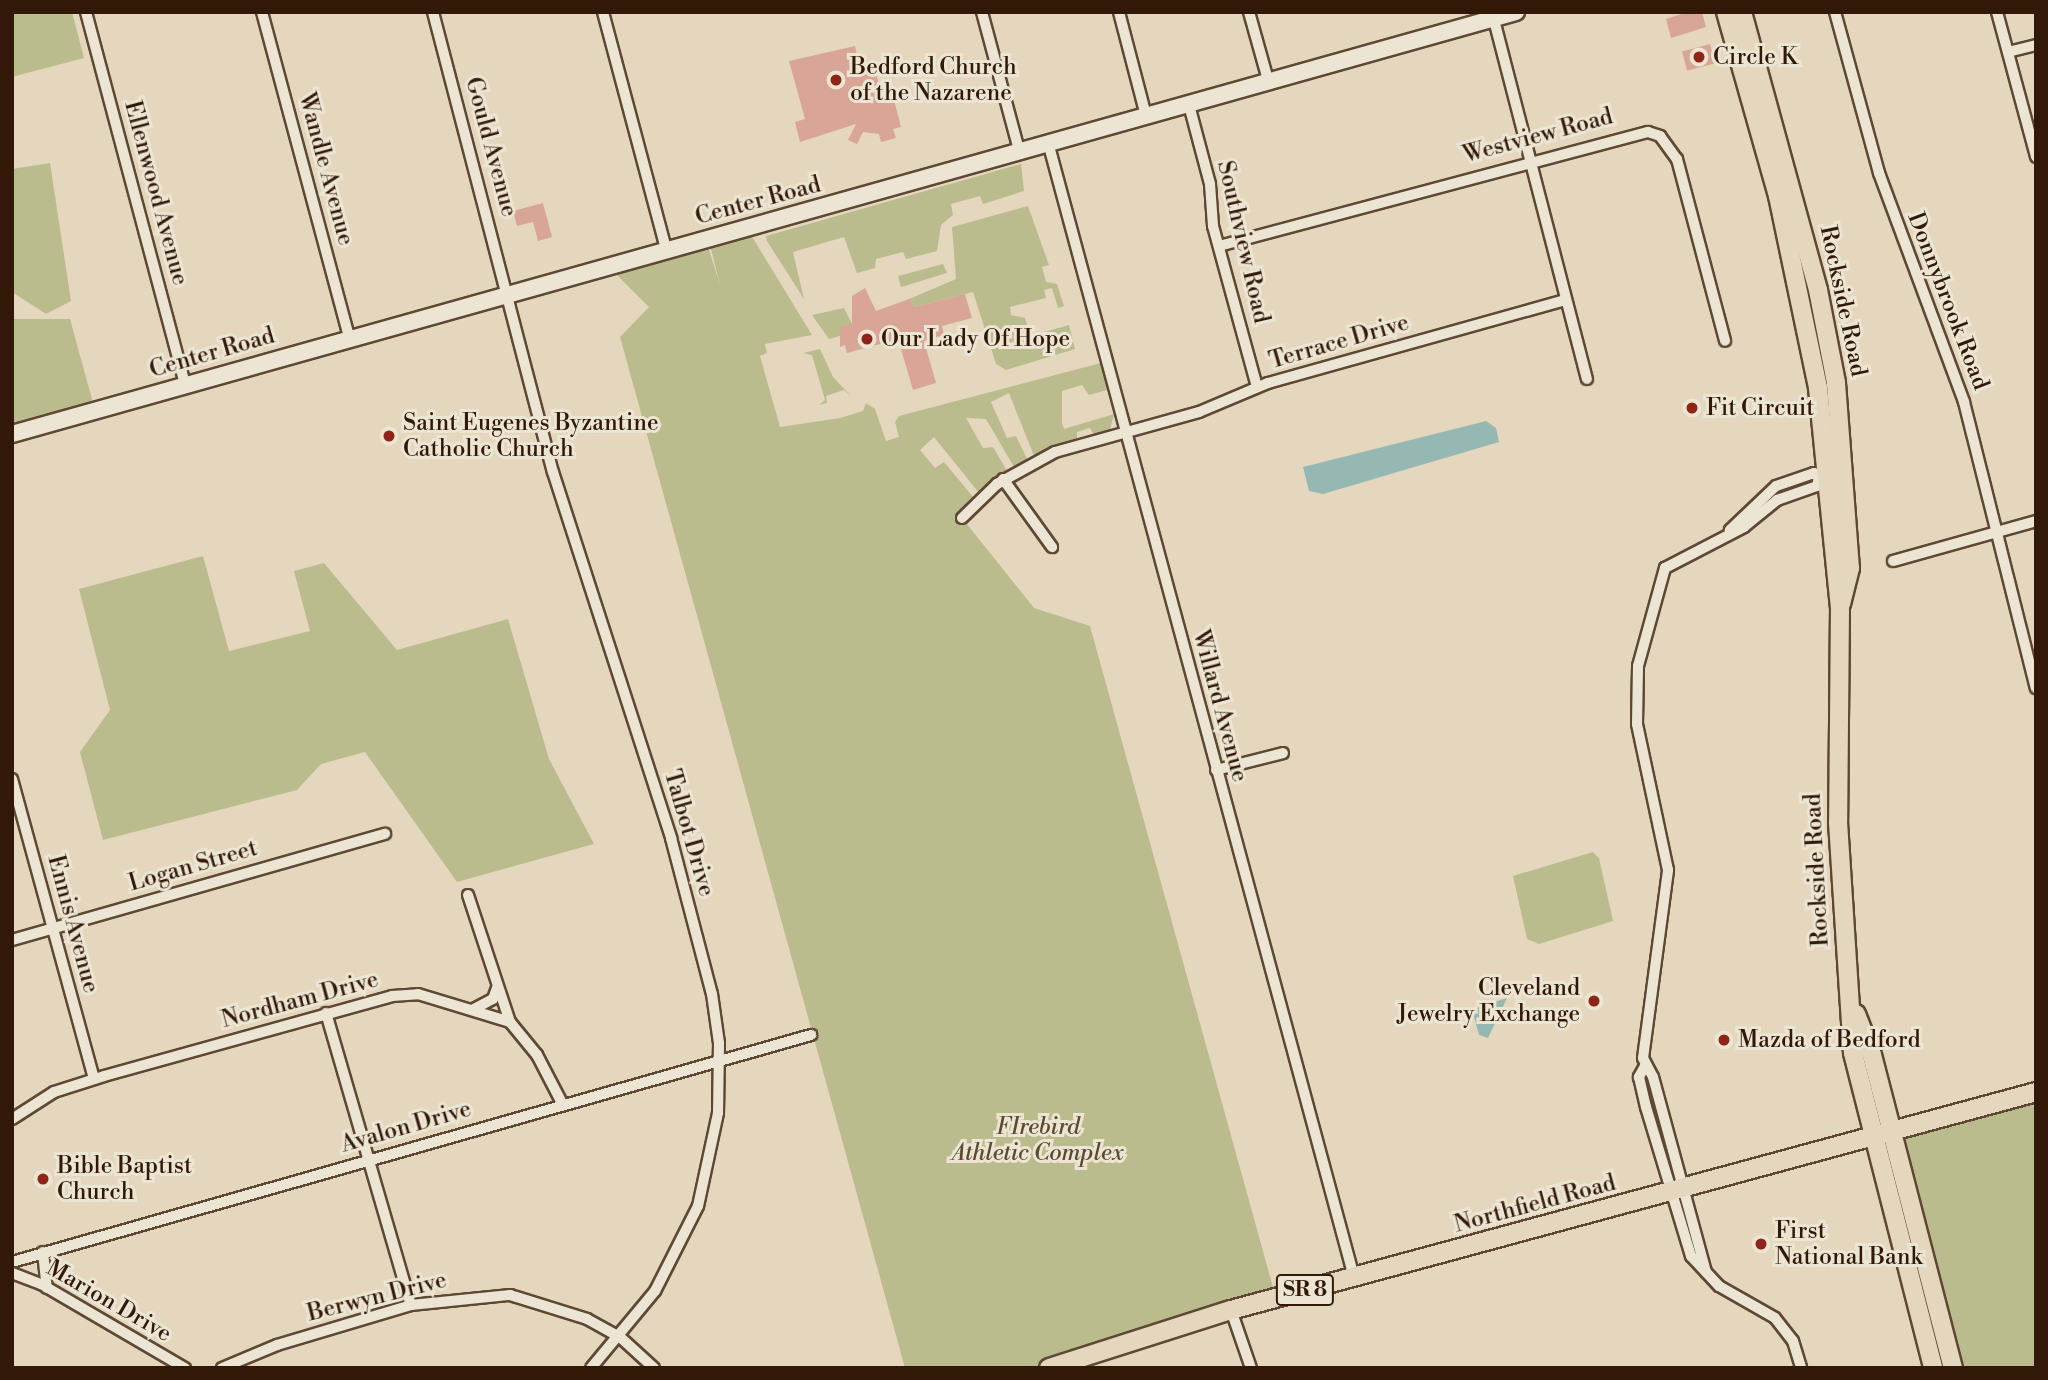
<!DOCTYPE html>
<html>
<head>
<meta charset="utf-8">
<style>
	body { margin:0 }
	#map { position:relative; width:2048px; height:1380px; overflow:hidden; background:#e4d7bd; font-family:"Libre Bodoni",serif }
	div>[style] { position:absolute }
	.green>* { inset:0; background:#bbbc8d }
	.water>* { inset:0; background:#95b9b2 }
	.building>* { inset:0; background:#d9a597; transform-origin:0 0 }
	.roads { filter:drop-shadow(2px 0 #5e4834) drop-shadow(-2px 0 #5e4834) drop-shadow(0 2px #5e4834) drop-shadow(0 -2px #5e4834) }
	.street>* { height:10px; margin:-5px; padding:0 5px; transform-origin:5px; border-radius:5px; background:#ede5d4 }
	.secondary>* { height:16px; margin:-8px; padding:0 8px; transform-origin:8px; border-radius:8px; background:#ede5d4 }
	.primary>* { height:18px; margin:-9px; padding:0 9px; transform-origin:9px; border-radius:9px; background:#e4d7bd }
	.dots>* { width:19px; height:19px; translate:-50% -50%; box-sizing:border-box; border:4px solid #ede5d4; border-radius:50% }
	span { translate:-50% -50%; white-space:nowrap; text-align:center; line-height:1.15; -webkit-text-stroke:6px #ede5d4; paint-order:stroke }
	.shield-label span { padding:2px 5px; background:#ede5d4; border:2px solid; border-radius:5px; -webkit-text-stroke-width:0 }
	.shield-label { font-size:21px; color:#321907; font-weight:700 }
	.poi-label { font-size:23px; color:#321907 }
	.left { translate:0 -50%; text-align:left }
	.right { translate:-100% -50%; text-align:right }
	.street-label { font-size:23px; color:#321907 }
	.park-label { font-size:23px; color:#5b4a2f; font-style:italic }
	.frame { position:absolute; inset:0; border:14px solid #321907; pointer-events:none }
</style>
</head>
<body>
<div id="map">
	<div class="green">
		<div style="clip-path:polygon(12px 12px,72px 12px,84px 58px,12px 77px)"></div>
		<div style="clip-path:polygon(50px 163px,71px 301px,46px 314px,12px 292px,12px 169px)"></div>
		<div style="clip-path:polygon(1021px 164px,1024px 191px,983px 204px,980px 196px,951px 204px,953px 215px,941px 225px,937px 251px,906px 259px,903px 252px,876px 259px,875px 268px,857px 273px,844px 237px,793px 252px,804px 299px,767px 241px,766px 236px)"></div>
		<div style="clip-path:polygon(1028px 206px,1049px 265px,1042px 267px,1046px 282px,1057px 284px,1064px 306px,1058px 308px,1052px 288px,1044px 290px,1046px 298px,1010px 307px,1011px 315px,1025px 318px,1030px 336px,1069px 325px,1075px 349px,1006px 370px,996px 364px,973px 292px,915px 307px,909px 299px,956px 279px,952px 227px)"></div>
		<div style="clip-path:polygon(751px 235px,812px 335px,765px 344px,767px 353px,760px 356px,780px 427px,840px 418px,863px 411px,866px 403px,875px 409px,886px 441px,899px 437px,895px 422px,899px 416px,1101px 363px,1107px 390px,1089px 395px,1082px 385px,1062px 391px,1062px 423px,1064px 429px,1114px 414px,1110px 430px,1094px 435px,1090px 428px,1077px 432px,1077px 440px,1034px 456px,1009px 393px,991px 402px,1007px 438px,1016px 436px,1027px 459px,1014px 467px,986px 419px,966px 418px,983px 448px,993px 447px,1007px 471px,979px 493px,934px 437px,920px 450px,935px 468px,944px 462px,974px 498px,954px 520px,962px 518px,1034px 608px,1090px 626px,1276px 1298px,1049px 1368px,905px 1368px,620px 337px,649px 307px,614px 272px,708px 246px,720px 285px,710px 245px)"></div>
		<div style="clip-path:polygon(943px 264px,947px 273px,901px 287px,898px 276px)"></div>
		<div style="clip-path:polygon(844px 308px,852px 324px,843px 335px,829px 339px,812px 315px)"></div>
		<div style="clip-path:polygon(12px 319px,70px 319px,95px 410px,12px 434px)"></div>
		<div style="clip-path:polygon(820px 349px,833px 377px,851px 396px,844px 390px,826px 396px,827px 403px,819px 405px,825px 400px,812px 355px,803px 353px)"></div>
		<div style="clip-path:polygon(203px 556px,229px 651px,310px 631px,294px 571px,324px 563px,397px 650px,508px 619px,549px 759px,594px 844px,457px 882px,365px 752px,321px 764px,297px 790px,103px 840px,80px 752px,110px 710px,79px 589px)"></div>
		<div style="clip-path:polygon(1593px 852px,1599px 858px,1613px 921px,1539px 944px,1527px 939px,1513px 876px)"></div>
		<div style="clip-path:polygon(2027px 1094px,2036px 1111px,2036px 1368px,1953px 1368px,1892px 1133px)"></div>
	</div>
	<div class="water">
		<div style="clip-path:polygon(1486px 421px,1496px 428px,1499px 442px,1323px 494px,1309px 491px,1303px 467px)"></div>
		<div style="clip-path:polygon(1507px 998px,1488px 1038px,1479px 1035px,1472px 1009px)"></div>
	</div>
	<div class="building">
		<div style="clip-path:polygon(1688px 12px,1702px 12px,1706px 27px,1671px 38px,1666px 19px)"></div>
		<div style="left:1710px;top:44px;width:20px;height:29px;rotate:75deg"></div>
		<div style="clip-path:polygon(855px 46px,859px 63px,872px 60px,883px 99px,893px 96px,901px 127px,893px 129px,896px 138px,881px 142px,879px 134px,863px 132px,857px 144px,848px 140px,856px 124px,800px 142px,795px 122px,805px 119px,789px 61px)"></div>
		<div style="clip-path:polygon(543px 203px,552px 237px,538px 241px,533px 222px,517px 226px,513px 211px)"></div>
		<div style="clip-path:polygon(865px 288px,876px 311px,909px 299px,915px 307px,965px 294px,972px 318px,942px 326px,944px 335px,924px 341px,936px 383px,913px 390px,898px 339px,847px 353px,845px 345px,840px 347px,840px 327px,852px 324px,852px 296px)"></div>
	</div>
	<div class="roads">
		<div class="street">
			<div style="left:86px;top:12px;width:385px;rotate:75.1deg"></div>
			<div style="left:262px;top:12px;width:336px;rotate:75deg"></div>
			<div style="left:433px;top:12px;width:475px;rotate:75.4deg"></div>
			<div style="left:553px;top:472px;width:385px;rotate:72.1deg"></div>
			<div style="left:671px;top:838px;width:161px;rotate:75.3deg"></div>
			<div style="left:712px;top:994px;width:49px;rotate:81.9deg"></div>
			<div style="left:719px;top:1043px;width:70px;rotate:90.8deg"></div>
			<div style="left:718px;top:1113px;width:95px;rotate:102.1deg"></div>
			<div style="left:698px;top:1206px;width:95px;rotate:116.8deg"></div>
			<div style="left:655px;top:1291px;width:100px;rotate:129.7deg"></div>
			<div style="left:603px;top:12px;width:244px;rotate:75.1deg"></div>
			<div style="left:982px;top:12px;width:147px;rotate:75deg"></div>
			<div style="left:1119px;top:12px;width:107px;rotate:75.4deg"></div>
			<div style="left:1249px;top:12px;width:71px;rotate:74.4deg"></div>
			<div style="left:1492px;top:12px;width:379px;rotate:75.5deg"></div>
			<div style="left:1835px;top:12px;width:167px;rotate:74.7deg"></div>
			<div style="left:1879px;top:173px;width:244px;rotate:69.6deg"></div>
			<div style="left:1964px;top:402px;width:295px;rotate:75.9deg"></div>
			<div style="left:1997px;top:12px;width:150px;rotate:74.9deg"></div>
			<div style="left:2008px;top:52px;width:29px;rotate:-14deg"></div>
			<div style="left:1189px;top:105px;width:82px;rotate:75.1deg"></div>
			<div style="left:1210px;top:184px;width:42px;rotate:85.9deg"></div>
			<div style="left:1213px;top:226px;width:167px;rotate:74.7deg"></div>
			<div style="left:1049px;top:146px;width:1171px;rotate:74.91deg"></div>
			<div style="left:1219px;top:246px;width:444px;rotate:-14.9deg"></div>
			<div style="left:1648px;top:132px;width:13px;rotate:18deg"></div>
			<div style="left:1660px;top:136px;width:29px;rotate:54deg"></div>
			<div style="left:1677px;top:159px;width:188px;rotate:75.2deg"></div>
			<div style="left:1003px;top:479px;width:84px;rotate:54.2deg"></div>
			<div style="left:962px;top:518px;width:49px;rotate:-44.2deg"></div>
			<div style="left:997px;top:484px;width:66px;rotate:-28.9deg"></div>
			<div style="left:1055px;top:452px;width:149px;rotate:-15.5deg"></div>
			<div style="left:1199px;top:412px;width:75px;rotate:-22.8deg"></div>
			<div style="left:1268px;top:383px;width:309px;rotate:-15.6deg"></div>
			<div style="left:1893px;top:561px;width:148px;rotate:-15.6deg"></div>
			<div style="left:1216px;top:770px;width:69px;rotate:-14.2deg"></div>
			<div style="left:12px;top:779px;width:311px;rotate:74.7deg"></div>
			<div style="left:468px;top:895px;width:134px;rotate:71.7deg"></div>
			<div style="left:12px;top:940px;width:388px;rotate:-15.9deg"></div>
			<div style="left:474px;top:1009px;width:21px;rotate:-28deg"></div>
			<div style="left:493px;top:999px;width:12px;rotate:-70deg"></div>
			<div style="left:326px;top:1013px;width:304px;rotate:73.8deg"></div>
			<div style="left:1645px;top:1066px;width:13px;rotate:119deg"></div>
			<div style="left:1639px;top:1077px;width:31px;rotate:77deg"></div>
			<div style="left:1646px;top:1107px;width:156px;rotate:73.2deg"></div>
			<div style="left:1691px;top:1256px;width:41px;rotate:47deg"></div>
			<div style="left:1719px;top:1286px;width:64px;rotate:29.7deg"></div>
			<div style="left:1775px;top:1318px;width:29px;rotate:52deg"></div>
			<div style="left:1793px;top:1341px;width:28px;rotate:73deg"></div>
			<div style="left:12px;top:1119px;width:50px;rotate:-32.7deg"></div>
			<div style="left:54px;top:1092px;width:52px;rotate:-17.7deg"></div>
			<div style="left:104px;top:1076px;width:299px;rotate:-15.5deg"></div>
			<div style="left:392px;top:996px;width:26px;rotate:-4deg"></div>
			<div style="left:418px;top:994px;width:96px;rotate:16.9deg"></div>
			<div style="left:510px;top:1022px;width:43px;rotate:50.7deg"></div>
			<div style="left:537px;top:1055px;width:56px;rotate:62.5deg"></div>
			<div style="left:43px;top:1252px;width:36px;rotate:84deg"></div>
			<div style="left:12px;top:1262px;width:831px;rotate:-15.86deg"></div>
			<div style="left:1706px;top:1272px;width:202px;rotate:-105.2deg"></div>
			<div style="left:1653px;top:1077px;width:21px;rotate:-118deg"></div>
			<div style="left:1643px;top:1058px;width:190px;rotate:-82.4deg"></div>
			<div style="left:1668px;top:870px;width:149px;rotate:-102deg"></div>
			<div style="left:1637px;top:724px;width:58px;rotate:-89deg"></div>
			<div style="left:1638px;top:666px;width:102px;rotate:-74.6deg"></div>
			<div style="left:1665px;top:568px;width:89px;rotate:-27.4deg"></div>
			<div style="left:1744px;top:527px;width:43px;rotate:-39.3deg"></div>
			<div style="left:1777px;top:500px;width:42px;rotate:-19.3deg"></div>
			<div style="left:1817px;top:486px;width:8px;rotate:-76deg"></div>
			<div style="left:1819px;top:478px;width:7px;rotate:-135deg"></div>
			<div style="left:1814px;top:473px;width:40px;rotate:161.1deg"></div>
			<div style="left:1776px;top:486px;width:64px;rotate:136.3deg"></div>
			<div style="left:12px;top:1273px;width:31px;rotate:21deg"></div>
			<div style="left:41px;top:1284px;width:167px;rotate:30.3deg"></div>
			<div style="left:1231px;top:1310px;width:61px;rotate:71deg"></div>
			<div style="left:222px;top:1368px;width:60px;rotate:-22.7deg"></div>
			<div style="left:277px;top:1345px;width:140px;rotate:-16.6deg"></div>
			<div style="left:411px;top:1305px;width:100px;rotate:-5.8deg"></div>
			<div style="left:510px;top:1295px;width:81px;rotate:17.3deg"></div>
			<div style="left:587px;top:1319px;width:38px;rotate:29deg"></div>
			<div style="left:620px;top:1337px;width:46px;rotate:42.4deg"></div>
		</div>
		<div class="secondary">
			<div style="left:12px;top:434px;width:1562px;rotate:-15.67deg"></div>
		</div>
		<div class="primary">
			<div style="left:1726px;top:12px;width:191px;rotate:74.2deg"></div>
			<div style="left:1778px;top:196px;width:196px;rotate:78.2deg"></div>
			<div style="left:1818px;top:388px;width:220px;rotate:84.3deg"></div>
			<div style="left:1840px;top:607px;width:215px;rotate:90.5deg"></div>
			<div style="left:1838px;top:822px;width:231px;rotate:86.3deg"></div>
			<div style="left:1853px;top:1053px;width:325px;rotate:75.7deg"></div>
			<div style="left:1742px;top:12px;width:288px;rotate:74.7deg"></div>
			<div style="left:1818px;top:290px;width:95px;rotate:79deg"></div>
			<div style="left:1836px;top:383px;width:186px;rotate:85.7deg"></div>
			<div style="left:1850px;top:568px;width:37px;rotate:104deg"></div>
			<div style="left:1856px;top:1014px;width:44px;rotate:68.7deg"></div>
			<div style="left:1872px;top:1055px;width:323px;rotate:75.5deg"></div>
			<div style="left:1049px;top:1368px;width:191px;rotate:-17.7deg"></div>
			<div style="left:1231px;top:1310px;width:834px;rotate:-15.15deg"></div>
		</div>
	</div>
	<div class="dots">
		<div style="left:1699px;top:57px;background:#8f2418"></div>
		<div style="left:836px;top:80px;background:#8f2418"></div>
		<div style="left:867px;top:339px;background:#8f2418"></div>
		<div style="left:1692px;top:408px;background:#8f2418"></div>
		<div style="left:389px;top:436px;background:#8f2418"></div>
		<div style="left:1594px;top:1001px;background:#8f2418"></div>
		<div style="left:1724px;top:1040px;background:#8f2418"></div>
		<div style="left:43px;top:1179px;background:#8f2418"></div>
		<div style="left:1761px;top:1244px;background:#8f2418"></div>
	</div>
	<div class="shield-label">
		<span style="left:1305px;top:1290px">SR 8</span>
	</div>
	<div class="poi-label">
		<span class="left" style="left:1713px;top:57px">Circle K</span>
		<span class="left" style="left:850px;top:80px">Bedford Church<br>of the Nazarene</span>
		<span class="left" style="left:881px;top:339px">Our Lady Of Hope</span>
		<span class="left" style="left:1706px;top:408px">Fit Circuit</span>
		<span class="left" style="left:403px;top:436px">Saint Eugenes Byzantine<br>Catholic Church</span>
		<span class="right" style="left:1580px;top:1001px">Cleveland<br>Jewelry Exchange</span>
		<span class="left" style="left:1738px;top:1040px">Mazda of Bedford</span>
		<span class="left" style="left:57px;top:1179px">Bible Baptist<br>Church</span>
		<span class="left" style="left:1775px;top:1244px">First<br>National Bank</span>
	</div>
	<div class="street-label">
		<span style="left:1538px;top:136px;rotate:-15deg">Westview Road</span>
		<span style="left:491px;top:147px;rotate:75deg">Gould Avenue</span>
		<span style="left:326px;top:169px;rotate:75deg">Wandle Avenue</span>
		<span style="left:156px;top:193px;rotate:75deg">Ellenwood Avenue</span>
		<span style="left:758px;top:201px;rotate:-15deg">Center Road</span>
		<span style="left:1243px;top:242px;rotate:77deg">Southview Road</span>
		<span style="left:1843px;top:301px;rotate:78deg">Rockside Road</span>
		<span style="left:1948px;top:301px;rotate:69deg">Donnybrook Road</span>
		<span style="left:1339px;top:342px;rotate:-16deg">Terrace Drive</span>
		<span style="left:212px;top:353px;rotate:-16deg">Center Road</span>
		<span style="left:1220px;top:706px;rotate:75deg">Willard Avenue</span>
		<span style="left:689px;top:833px;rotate:74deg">Talbot Drive</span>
		<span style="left:193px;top:866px;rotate:-16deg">Logan Street</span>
		<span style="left:1817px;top:870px;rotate:-93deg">Rockside Road</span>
		<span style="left:73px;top:924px;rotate:75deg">Ennis Avenue</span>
		<span style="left:300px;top:1000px;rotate:-15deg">Nordham Drive</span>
		<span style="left:406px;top:1127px;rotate:-16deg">Avalon Drive</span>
		<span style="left:1535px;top:1204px;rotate:-15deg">Northfield Road</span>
		<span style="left:377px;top:1297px;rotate:-14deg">Berwyn Drive</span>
		<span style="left:109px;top:1301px;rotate:30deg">Marion Drive</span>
	</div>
	<div class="park-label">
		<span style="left:1038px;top:1140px">FIrebird<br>Athletic Complex</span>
	</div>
	<div class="frame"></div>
</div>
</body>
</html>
